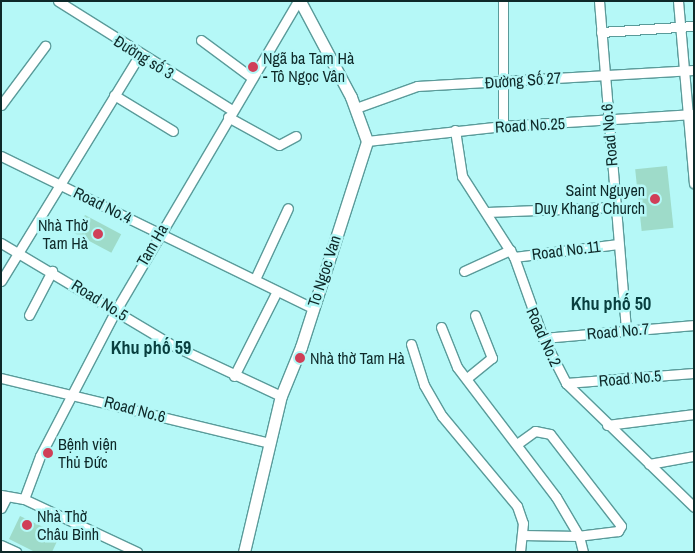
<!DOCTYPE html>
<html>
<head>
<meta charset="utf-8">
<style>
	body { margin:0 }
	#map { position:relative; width:695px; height:553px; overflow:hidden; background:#b5f8f7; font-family:"Archivo Narrow",sans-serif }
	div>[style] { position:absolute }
	.building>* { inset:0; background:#9edbc9; transform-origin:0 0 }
	.roads { filter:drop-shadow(1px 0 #5a9b9a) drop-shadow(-1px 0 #5a9b9a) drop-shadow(0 1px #5a9b9a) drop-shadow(0 -1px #5a9b9a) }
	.minor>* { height:9px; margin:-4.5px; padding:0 4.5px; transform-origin:4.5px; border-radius:4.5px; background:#fff }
	.major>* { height:11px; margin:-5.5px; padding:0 5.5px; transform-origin:5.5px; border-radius:5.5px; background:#fff }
	.dots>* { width:14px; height:14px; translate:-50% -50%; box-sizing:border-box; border:2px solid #b5f8f7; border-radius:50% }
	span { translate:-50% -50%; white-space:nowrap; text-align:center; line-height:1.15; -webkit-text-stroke:5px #b5f8f7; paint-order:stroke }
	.street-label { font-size:16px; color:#0e2929 }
	.poi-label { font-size:16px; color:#0e2929 }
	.left { translate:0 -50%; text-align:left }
	.right { translate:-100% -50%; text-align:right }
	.neighbourhood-label { font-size:18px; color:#083f3f; font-weight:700 }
	.frame { position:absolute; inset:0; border:2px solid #0e2929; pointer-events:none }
</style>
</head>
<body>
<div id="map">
	<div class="building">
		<div style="left:667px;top:166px;width:62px;height:32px;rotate:84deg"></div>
		<div style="left:85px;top:215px;width:41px;height:21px;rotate:28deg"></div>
		<div style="clip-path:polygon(20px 516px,60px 535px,52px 552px,35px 552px,9px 539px)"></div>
	</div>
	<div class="roads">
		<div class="minor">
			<div style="left:58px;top:1px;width:205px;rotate:32.1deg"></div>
			<div style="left:599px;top:1px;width:329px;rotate:85.3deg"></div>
			<div style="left:678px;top:1px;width:183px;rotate:85deg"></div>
			<div style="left:601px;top:32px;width:93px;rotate:-3.7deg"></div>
			<div style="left:201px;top:40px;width:62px;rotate:36.5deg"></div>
			<div style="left:114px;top:95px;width:69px;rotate:31.4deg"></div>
			<div style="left:1px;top:105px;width:74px;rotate:-53.3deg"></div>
			<div style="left:356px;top:108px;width:65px;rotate:-19.8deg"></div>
			<div style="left:417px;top:86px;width:277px;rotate:-3.3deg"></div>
			<div style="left:228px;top:117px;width:58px;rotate:28.8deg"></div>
			<div style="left:279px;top:145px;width:19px;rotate:-28deg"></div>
			<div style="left:503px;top:126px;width:125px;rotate:-90deg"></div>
			<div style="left:455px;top:130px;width:47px;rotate:81.3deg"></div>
			<div style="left:462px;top:176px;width:96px;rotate:57.3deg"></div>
			<div style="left:514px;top:257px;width:86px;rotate:70.3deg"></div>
			<div style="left:543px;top:338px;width:51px;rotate:62.9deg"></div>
			<div style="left:566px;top:383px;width:178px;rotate:44.1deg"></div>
			<div style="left:367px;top:141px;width:137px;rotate:-6.3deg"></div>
			<div style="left:503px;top:126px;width:191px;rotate:-3.6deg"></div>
			<div style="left:1px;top:156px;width:346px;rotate:26deg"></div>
			<div style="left:487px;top:212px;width:127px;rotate:-2.3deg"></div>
			<div style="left:1px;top:243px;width:199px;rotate:30.8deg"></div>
			<div style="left:172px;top:345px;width:120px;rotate:25.1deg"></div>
			<div style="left:514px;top:257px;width:105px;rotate:-7.1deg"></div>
			<div style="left:464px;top:271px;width:51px;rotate:-24.5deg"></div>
			<div style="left:255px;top:279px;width:78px;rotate:-65.1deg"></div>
			<div style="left:1px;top:281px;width:266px;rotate:-58.5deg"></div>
			<div style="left:29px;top:315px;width:50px;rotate:-62.4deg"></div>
			<div style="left:441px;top:327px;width:43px;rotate:68.2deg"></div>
			<div style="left:457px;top:367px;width:163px;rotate:52.7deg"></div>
			<div style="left:556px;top:497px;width:45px;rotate:59.5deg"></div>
			<div style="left:579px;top:536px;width:16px;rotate:76deg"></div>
			<div style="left:543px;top:338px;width:152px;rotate:-4.9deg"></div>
			<div style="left:411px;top:344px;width:43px;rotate:72.4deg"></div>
			<div style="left:424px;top:385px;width:36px;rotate:60deg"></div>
			<div style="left:442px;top:416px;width:117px;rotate:50.2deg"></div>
			<div style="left:517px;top:506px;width:18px;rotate:71deg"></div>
			<div style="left:523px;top:523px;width:29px;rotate:96deg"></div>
			<div style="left:234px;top:376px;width:95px;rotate:-63.2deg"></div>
			<div style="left:1px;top:378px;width:276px;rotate:13.6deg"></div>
			<div style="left:467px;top:378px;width:32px;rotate:-39deg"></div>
			<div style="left:492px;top:358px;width:46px;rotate:-111.6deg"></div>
			<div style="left:566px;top:383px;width:128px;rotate:-4.5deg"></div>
			<div style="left:607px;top:425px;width:88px;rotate:-7.2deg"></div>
			<div style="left:517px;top:444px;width:22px;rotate:-36deg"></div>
			<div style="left:535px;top:431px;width:15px;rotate:11deg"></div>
			<div style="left:550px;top:434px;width:116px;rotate:52.3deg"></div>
			<div style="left:621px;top:526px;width:6px;rotate:121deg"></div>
			<div style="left:618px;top:531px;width:39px;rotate:173deg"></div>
			<div style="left:579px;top:536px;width:57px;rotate:-179deg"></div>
			<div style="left:649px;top:464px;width:46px;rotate:-10.1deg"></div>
			<div style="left:1px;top:495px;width:23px;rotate:10deg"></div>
			<div style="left:24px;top:499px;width:125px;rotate:25.1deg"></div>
			<div style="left:24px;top:499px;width:46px;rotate:-69.6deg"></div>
			<div style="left:40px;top:456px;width:165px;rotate:-62.5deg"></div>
			<div style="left:116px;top:310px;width:359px;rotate:-59.5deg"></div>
			<div style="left:1px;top:508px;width:13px;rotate:-63deg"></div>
			<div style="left:1px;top:545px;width:17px;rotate:25deg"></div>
		</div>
		<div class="major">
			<div style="left:244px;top:552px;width:160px;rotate:-76.7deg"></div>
			<div style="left:281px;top:396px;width:53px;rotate:-67.8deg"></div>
			<div style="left:301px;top:347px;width:216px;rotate:-72.2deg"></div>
			<div style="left:367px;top:141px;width:47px;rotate:-110deg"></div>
			<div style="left:351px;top:97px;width:109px;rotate:-118deg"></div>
		</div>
	</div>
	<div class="dots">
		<div style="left:253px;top:67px;background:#d03f58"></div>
		<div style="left:655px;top:199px;background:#d03f58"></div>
		<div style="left:98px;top:234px;background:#d03f58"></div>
		<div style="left:300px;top:358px;background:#d03f58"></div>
		<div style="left:48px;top:453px;background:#d03f58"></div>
		<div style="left:27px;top:525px;background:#d03f58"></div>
	</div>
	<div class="street-label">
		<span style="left:144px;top:57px;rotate:32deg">Đường số 3</span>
		<span style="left:523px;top:80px;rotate:-4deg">Đường Số 27</span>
		<span style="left:530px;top:125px;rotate:-3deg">Road No.25</span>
		<span style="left:609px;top:135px;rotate:-95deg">Road No.6</span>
		<span style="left:103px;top:205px;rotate:26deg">Road No.4</span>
		<span style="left:152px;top:245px;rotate:-60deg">Tam Ha</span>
		<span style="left:566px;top:250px;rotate:-7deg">Road No.11</span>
		<span style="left:324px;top:271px;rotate:-72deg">To Ngoc Van</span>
		<span style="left:100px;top:300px;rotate:32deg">Road No.5</span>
		<span style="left:618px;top:331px;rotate:-5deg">Road No.7</span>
		<span style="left:544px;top:337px;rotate:66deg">Road No.2</span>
		<span style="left:630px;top:378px;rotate:-5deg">Road No.5</span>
		<span style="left:135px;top:409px;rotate:15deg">Road No.6</span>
	</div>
	<div class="poi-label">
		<span class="left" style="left:263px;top:67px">Ngã ba Tam Hà<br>- Tô Ngọc Vân</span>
		<span class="right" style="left:645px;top:199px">Saint Nguyen<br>Duy Khang Church</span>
		<span class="right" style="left:88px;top:234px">Nhà Thờ<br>Tam Hà</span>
		<span class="left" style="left:310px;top:358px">Nhà thờ Tam Hà</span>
		<span class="left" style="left:58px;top:453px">Bệnh viện<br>Thủ Đức</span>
		<span class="left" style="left:37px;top:525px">Nhà Thờ<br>Châu Bình</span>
	</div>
	<div class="neighbourhood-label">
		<span style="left:611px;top:304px">Khu phố 50</span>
		<span style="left:151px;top:348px">Khu phố 59</span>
	</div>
	<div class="frame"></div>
</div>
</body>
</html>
